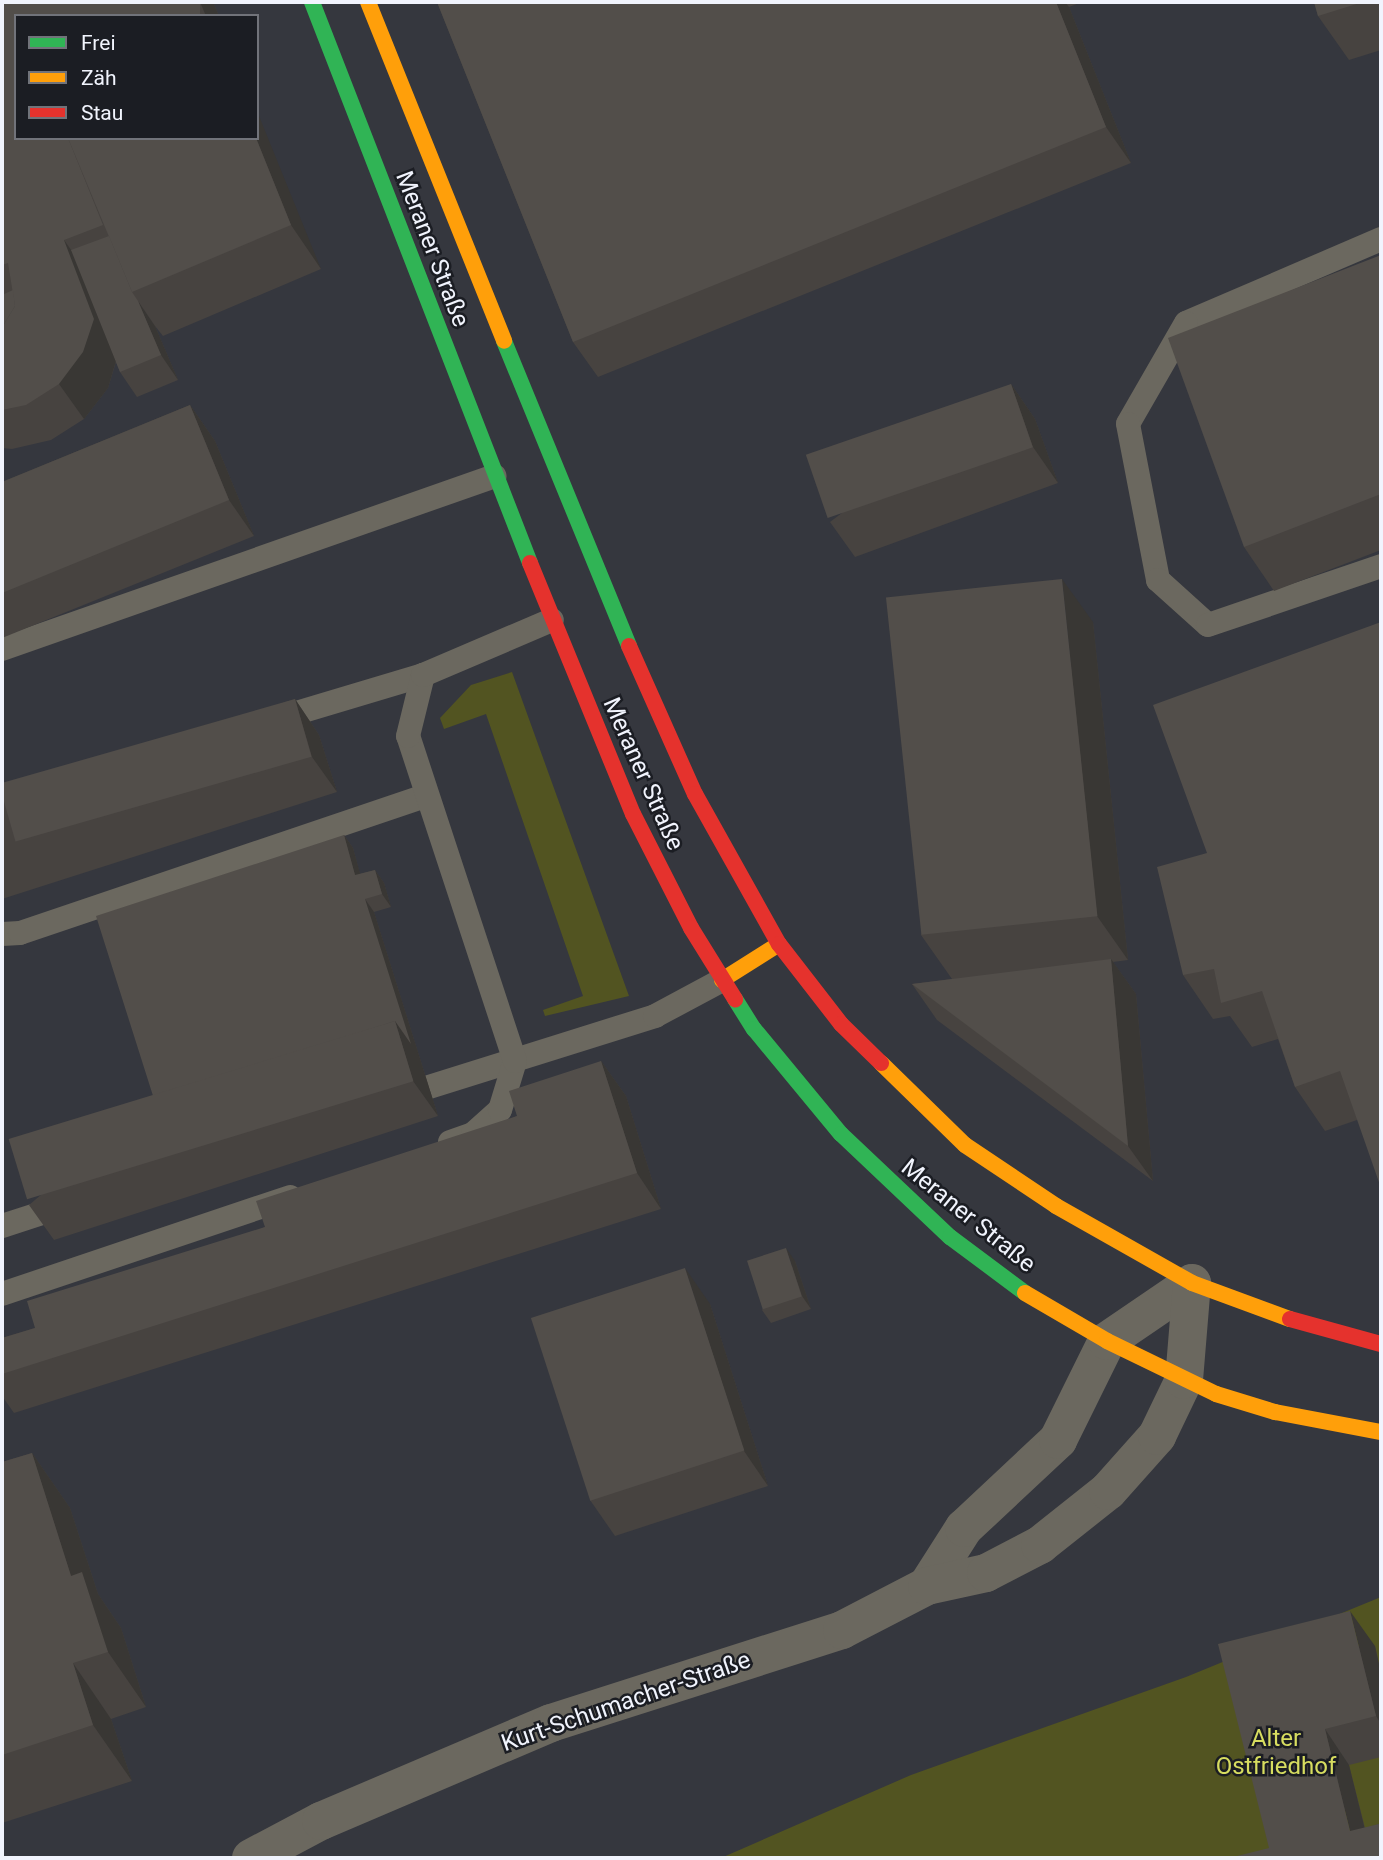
<!DOCTYPE html>
<html>
<head>
<meta charset="utf-8">
<style>
	body { margin:0 }
	#map { position:relative; width:1383px; height:1860px; overflow:hidden; background:#35373e; font-family:Roboto,sans-serif }
	div>[style] { position:absolute }
	.green>* { inset:0; background:#525421 }
	.lane>* { height:24px; margin:-12px; padding:0 12px; transform-origin:12px; border-radius:12px; background:#6b685f }
	.street>* { height:38px; margin:-19px; padding:0 19px; transform-origin:19px; border-radius:19px; background:#6b685f }
	.fast>* { height:16px; margin:-8px; padding:0 8px; transform-origin:8px; border-radius:8px; background:#30b455 }
	.slow>* { height:16px; margin:-8px; padding:0 8px; transform-origin:8px; border-radius:8px; background:#ff9f0a }
	.jam>* { height:16px; margin:-8px; padding:0 8px; transform-origin:8px; border-radius:8px; background:#e5322d }
	.wall>* { inset:0; background:#474340 }
	.shaded-wall>* { inset:0; background:#393734 }
	.building>* { inset:0; background:#524e4a; transform-origin:0 0 }
	span { translate:-50% -50%; white-space:nowrap; text-align:center; line-height:1.15; -webkit-text-stroke:5px #1b1d23; paint-order:stroke }
	.street-label { font-size:24px; color:#f1f4fd }
	.park-label { font-size:24px; color:#d7dd60 }
	.frame { position:absolute; inset:0; border:4px solid #f1f4fd; pointer-events:none }
	.legend { position:absolute; left:14px; top:14px; width:245px; height:126px; box-sizing:border-box; background:#1b1d23; border:2px solid #71737a; margin:0; padding:9px 12px; list-style:none; font-size:21px; color:#f1f4fd }
	.legend li { display:flex; align-items:center; gap:14px; height:35px }
	.legend b { width:35px; border:2px solid #71737a }
</style>
</head>
<body>
<div id="map">
	<div class="green">
		<div style="clip-path:polygon(512px 672px,629px 996px,545px 1016px,543px 1010px,583px 996px,486px 714px,444px 729px,440px 718px,471px 685px)"></div>
		<div style="clip-path:polygon(1381px 1597px,1381px 1858px,721px 1858px,911px 1775px,1186px 1677px)"></div>
	</div>
	<div class="lane">
		<div style="left:1381px;top:239px;width:212px;rotate:156.7deg"></div>
		<div style="left:1186px;top:323px;width:116px;rotate:119.9deg"></div>
		<div style="left:1128px;top:424px;width:159px;rotate:79.1deg"></div>
		<div style="left:1158px;top:580px;width:67px;rotate:42deg"></div>
		<div style="left:1208px;top:625px;width:183px;rotate:-18.8deg"></div>
		<div style="left:2px;top:649px;width:522px;rotate:-19.34deg"></div>
		<div style="left:273px;top:720px;width:157px;rotate:-16.7deg"></div>
		<div style="left:2px;top:934px;width:18px;rotate:-3deg"></div>
		<div style="left:20px;top:933px;width:428px;rotate:-18.7deg"></div>
		<div style="left:429px;top:1087px;width:237px;rotate:-17.4deg"></div>
		<div style="left:655px;top:1016px;width:76px;rotate:-28.2deg"></div>
		<div style="left:450px;top:1142px;width:24px;rotate:-19deg"></div>
		<div style="left:473px;top:1134px;width:36px;rotate:-42deg"></div>
		<div style="left:500px;top:1110px;width:51px;rotate:-73deg"></div>
		<div style="left:515px;top:1061px;width:342px;rotate:-108.2deg"></div>
		<div style="left:408px;top:736px;width:63px;rotate:-76.2deg"></div>
		<div style="left:423px;top:675px;width:140px;rotate:-23.1deg"></div>
		<div style="left:2px;top:1226px;width:45px;rotate:-18deg"></div>
		<div style="left:2px;top:1294px;width:304px;rotate:-18.6deg"></div>
	</div>
	<div class="street">
		<div style="left:927px;top:1586px;width:69px;rotate:-57.5deg"></div>
		<div style="left:964px;top:1528px;width:129px;rotate:-43.1deg"></div>
		<div style="left:1058px;top:1440px;width:110px;rotate:-63.7deg"></div>
		<div style="left:1107px;top:1341px;width:103px;rotate:-34.3deg"></div>
		<div style="left:251px;top:1858px;width:79px;rotate:-27.9deg"></div>
		<div style="left:321px;top:1821px;width:250px;rotate:-23.1deg"></div>
		<div style="left:551px;top:1723px;width:305px;rotate:-17.7deg"></div>
		<div style="left:842px;top:1630px;width:96px;rotate:-27.4deg"></div>
		<div style="left:927px;top:1586px;width:60px;rotate:-12.4deg"></div>
		<div style="left:986px;top:1573px;width:61px;rotate:-27.4deg"></div>
		<div style="left:1040px;top:1545px;width:87px;rotate:-38.5deg"></div>
		<div style="left:1108px;top:1491px;width:74px;rotate:-48.3deg"></div>
		<div style="left:1157px;top:1436px;width:62px;rotate:-64.3deg"></div>
		<div style="left:1184px;top:1380px;width:97px;rotate:-85.3deg"></div>
	</div>
	<div class="fast">
		<div style="left:312px;top:2px;width:602px;rotate:68.76deg"></div>
		<div style="left:504px;top:341px;width:330px;rotate:67.7deg"></div>
		<div style="left:735px;top:999px;width:36px;rotate:58deg"></div>
		<div style="left:754px;top:1029px;width:136px;rotate:50.4deg"></div>
		<div style="left:841px;top:1134px;width:150px;rotate:43.4deg"></div>
		<div style="left:950px;top:1237px;width:94px;rotate:36.7deg"></div>
	</div>
	<div class="slow">
		<div style="left:368px;top:2px;width:365px;rotate:68.1deg"></div>
		<div style="left:722px;top:980px;width:67px;rotate:-32.3deg"></div>
		<div style="left:881px;top:1063px;width:117px;rotate:44.3deg"></div>
		<div style="left:965px;top:1145px;width:110px;rotate:33.8deg"></div>
		<div style="left:1056px;top:1206px;width:156px;rotate:29.5deg"></div>
		<div style="left:1192px;top:1283px;width:104px;rotate:20.2deg"></div>
		<div style="left:1025px;top:1293px;width:95px;rotate:30.3deg"></div>
		<div style="left:1107px;top:1341px;width:121px;rotate:25.9deg"></div>
		<div style="left:1216px;top:1394px;width:62px;rotate:17deg"></div>
		<div style="left:1275px;top:1412px;width:108px;rotate:10.7deg"></div>
	</div>
	<div class="jam">
		<div style="left:530px;top:563px;width:271px;rotate:67.7deg"></div>
		<div style="left:633px;top:814px;width:128px;rotate:63deg"></div>
		<div style="left:691px;top:928px;width:84px;rotate:58.2deg"></div>
		<div style="left:629px;top:646px;width:162px;rotate:66deg"></div>
		<div style="left:695px;top:794px;width:172px;rotate:60.8deg"></div>
		<div style="left:779px;top:944px;width:101px;rotate:52.2deg"></div>
		<div style="left:841px;top:1024px;width:56px;rotate:44.3deg"></div>
		<div style="left:1290px;top:1319px;width:94px;rotate:15.4deg"></div>
	</div>
	<div class="wall">
		<div style="clip-path:polygon(2px 2px,213px 2px,219px 16px,257px 138px,321px 269px,163px 336px,155px 326px,178px 380px,137px 397px,120px 372px,116px 362px,108px 388px,84px 419px,51px 440px,12px 449px,2px 448px)"></div>
		<div style="clip-path:polygon(437px 2px,1082px 2px,1069px 7px,1131px 163px,598px 377px,573px 342px)"></div>
		<div style="clip-path:polygon(1314px 2px,1381px 2px,1381px 50px,1349px 60px,1318px 16px)"></div>
		<div style="clip-path:polygon(1381px 255px,1381px 550px,1274px 591px,1244px 547px)"></div>
		<div style="clip-path:polygon(1011px 384px,1035px 419px,1058px 483px,855px 557px,830px 522px)"></div>
		<div style="clip-path:polygon(190px 405px,215px 441px,254px 536px,2px 638px,2px 482px)"></div>
		<div style="clip-path:polygon(1093px 622px,1128px 960px,1113px 962px,1136px 994px,1153px 1181px,937px 1020px,912px 984px,952px 979px,921px 935px)"></div>
		<div style="clip-path:polygon(1381px 622px,1357px 1120px,1325px 1131px,1295px 1087px,1278px 1039px,1252px 1047px,1230px 1016px,1213px 1019px,1183px 975px,1207px 853px)"></div>
		<div style="clip-path:polygon(295px 699px,319px 735px,337px 792px,2px 899px,2px 793px)"></div>
		<div style="clip-path:polygon(344px 835px,353px 848px,360px 874px,375px 870px,384px 883px,391px 907px,374px 912px,438px 1116px,54px 1240px,29px 1205px,154px 1099px)"></div>
		<div style="clip-path:polygon(601px 1061px,626px 1096px,661px 1209px,14px 1413px,2px 1396px,2px 1338px,35px 1328px,517px 1116px)"></div>
		<div style="clip-path:polygon(795px 1261px,811px 1309px,771px 1323px,762px 1310px)"></div>
		<div style="clip-path:polygon(710px 1304px,768px 1486px,615px 1536px,590px 1500px)"></div>
		<div style="clip-path:polygon(32px 1453px,70px 1508px,98px 1594px,121px 1628px,146px 1707px,111px 1719px,132px 1781px,2px 1823px,2px 1462px)"></div>
		<div style="clip-path:polygon(1218px 1644px,1375px 1646px,1381px 1673px,1381px 1757px,1349px 1765px,1365px 1828px,1379px 1824px,1381px 1828px,1381px 1858px)"></div>
	</div>
	<div class="shaded-wall">
		<div style="clip-path:polygon(200px 2px,213px 2px,219px 16px,206px 16px)"></div>
		<div style="clip-path:polygon(1056px 2px,1065px 2px,1069px 7px,1131px 163px,1106px 127px)"></div>
		<div style="clip-path:polygon(257px 111px,321px 269px,291px 225px,256px 138px,257px 138px)"></div>
		<div style="clip-path:polygon(64px 240px,89px 275px,118px 354px,108px 388px,84px 419px,59px 384px)"></div>
		<div style="clip-path:polygon(138px 301px,155px 326px,178px 380px,161px 355px)"></div>
		<div style="clip-path:polygon(1011px 384px,1035px 419px,1058px 483px,1033px 447px)"></div>
		<div style="clip-path:polygon(190px 405px,215px 441px,254px 536px,229px 500px)"></div>
		<div style="clip-path:polygon(1062px 579px,1093px 622px,1128px 960px,1097px 916px)"></div>
		<div style="clip-path:polygon(295px 699px,319px 735px,337px 792px,312px 757px)"></div>
		<div style="clip-path:polygon(344px 835px,353px 848px,364px 888px,355px 875px)"></div>
		<div style="clip-path:polygon(375px 870px,384px 883px,391px 907px,382px 894px)"></div>
		<div style="clip-path:polygon(365px 899px,374px 912px,438px 1116px,413px 1081px,395px 1021px)"></div>
		<div style="clip-path:polygon(1111px 959px,1136px 994px,1153px 1181px,1128px 1146px)"></div>
		<div style="clip-path:polygon(601px 1061px,626px 1096px,661px 1209px,637px 1173px)"></div>
		<div style="clip-path:polygon(786px 1248px,795px 1261px,811px 1309px,802px 1296px)"></div>
		<div style="clip-path:polygon(685px 1268px,710px 1304px,768px 1486px,744px 1451px)"></div>
		<div style="clip-path:polygon(32px 1453px,70px 1508px,98px 1594px,121px 1628px,146px 1707px,108px 1652px,71px 1576px)"></div>
		<div style="clip-path:polygon(1350px 1611px,1375px 1646px,1381px 1673px,1381px 1724px,1376px 1716px)"></div>
		<div style="clip-path:polygon(73px 1663px,111px 1719px,132px 1781px,93px 1725px)"></div>
		<div style="clip-path:polygon(1325px 1729px,1349px 1765px,1372px 1858px,1350px 1831px)"></div>
	</div>
	<div class="building">
		<div style="clip-path:polygon(2px 2px,12px 2px,17px 16px,16px 16px,16px 138px,68px 138px,103px 225px,64px 240px,94px 319px,83px 352px,59px 384px,26px 405px,2px 410px,2px 325px,4px 324px,15px 306px,8px 263px,2px 265px)"></div>
		<div style="left:12px;top:2px;width:188px;height:15px"></div>
		<div style="clip-path:polygon(437px 2px,1056px 2px,1106px 127px,573px 342px)"></div>
		<div style="clip-path:polygon(1314px 2px,1363px 2px,1318px 16px)"></div>
		<div style="clip-path:polygon(68px 138px,256px 138px,291px 225px,132px 292px)"></div>
		<div style="clip-path:polygon(109px 236px,132px 292px,138px 301px,161px 355px,120px 372px,71px 250px)"></div>
		<div style="clip-path:polygon(1381px 255px,1381px 494px,1244px 547px,1168px 338px)"></div>
		<div style="clip-path:polygon(13px 290px,15px 306px,4px 324px,2px 325px,2px 295px)"></div>
		<div style="left:1011px;top:384px;width:67px;height:217px;rotate:71deg"></div>
		<div style="clip-path:polygon(190px 405px,229px 500px,2px 593px,2px 482px)"></div>
		<div style="left:1062px;top:579px;width:339px;height:177px;rotate:84deg"></div>
		<div style="clip-path:polygon(1381px 622px,1381px 1188px,1340px 1071px,1295px 1087px,1262px 991px,1221px 1003px,1214px 969px,1183px 975px,1157px 867px,1207px 853px,1153px 705px)"></div>
		<div style="left:295px;top:699px;width:60px;height:308px;rotate:74deg"></div>
		<div style="clip-path:polygon(344px 835px,355px 875px,375px 870px,382px 894px,365px 899px,411px 1044px,395px 1021px,154px 1099px,96px 916px)"></div>
		<div style="clip-path:polygon(1111px 959px,1128px 1146px,912px 984px)"></div>
		<div style="left:395px;top:1021px;width:63px;height:404px;rotate:73deg"></div>
		<div style="clip-path:polygon(601px 1061px,637px 1173px,2px 1374px,2px 1338px,35px 1328px,27px 1301px,265px 1227px,256px 1201px,517px 1116px,509px 1091px)"></div>
		<div style="left:786px;top:1248px;width:51px;height:41px;rotate:72deg"></div>
		<div style="left:685px;top:1268px;width:192px;height:162px;rotate:72deg"></div>
		<div style="clip-path:polygon(32px 1453px,71px 1576px,82px 1572px,108px 1652px,73px 1663px,93px 1725px,2px 1755px,2px 1462px)"></div>
		<div style="clip-path:polygon(1350px 1611px,1376px 1716px,1325px 1729px,1350px 1831px,1379px 1824px,1381px 1834px,1381px 1858px,1229px 1858px,1269px 1848px,1218px 1644px)"></div>
	</div>
	<div class="street-label">
		<span style="left:432px;top:249px;rotate:69deg">Meraner Straße</span>
		<span style="left:643px;top:774px;rotate:66deg">Meraner Straße</span>
		<span style="left:968px;top:1216px;rotate:39deg">Meraner Straße</span>
		<span style="left:626px;top:1702px;rotate:-19deg">Kurt-Schumacher-Straße</span>
	</div>
	<div class="park-label">
		<span style="left:1276px;top:1753px">Alter<br>Ostfriedhof</span>
	</div>
	<div class="frame"></div>
	<ul class="legend">
	<li><b style="height:9px;background:#30b455"></b>Frei</li>
	<li><b style="height:9px;background:#ff9f0a"></b>Zäh</li>
	<li><b style="height:9px;background:#e5322d"></b>Stau</li>
	</ul>
</div>
</body>
</html>
